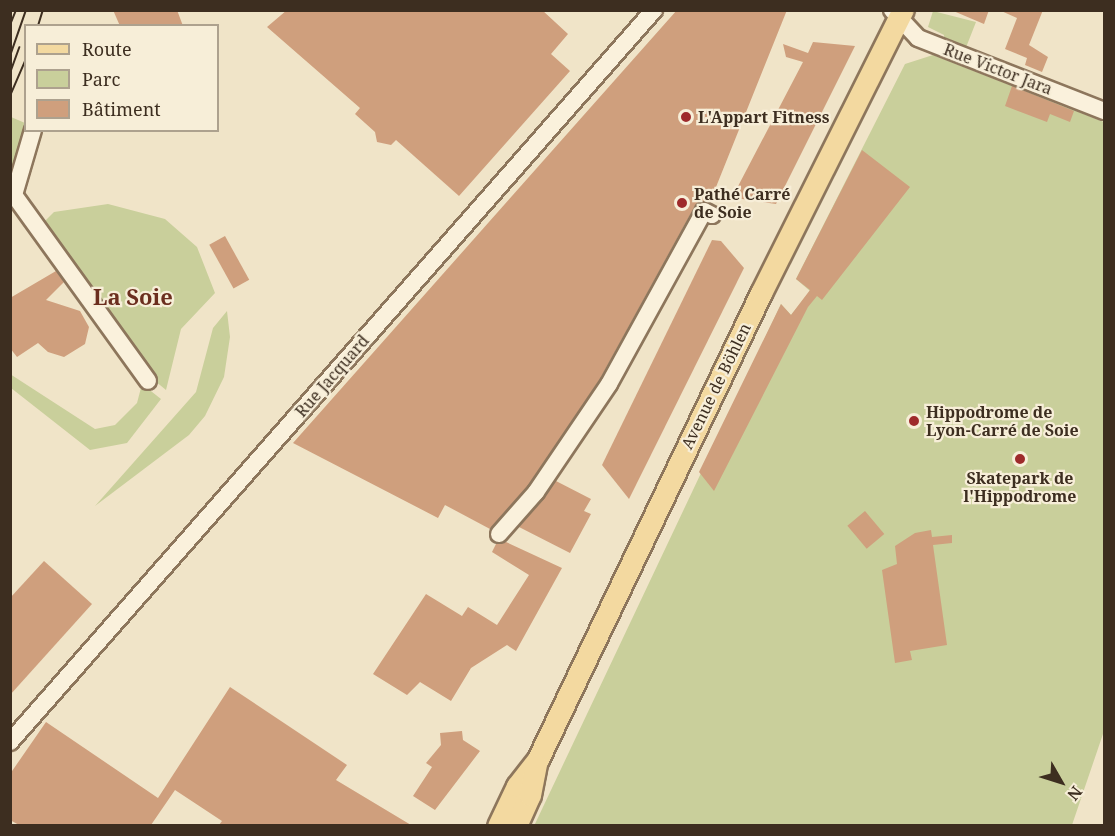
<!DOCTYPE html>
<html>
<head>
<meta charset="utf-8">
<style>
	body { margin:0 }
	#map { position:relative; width:1115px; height:836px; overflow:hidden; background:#f0e4c8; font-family:"Noto Serif",serif }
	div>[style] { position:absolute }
	.green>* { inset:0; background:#c9cf9b }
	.building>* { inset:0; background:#cf9f7d; transform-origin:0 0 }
	.roads { filter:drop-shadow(2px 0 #8d765c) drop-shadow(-2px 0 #8d765c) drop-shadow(0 2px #8d765c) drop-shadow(0 -2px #8d765c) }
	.minor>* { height:16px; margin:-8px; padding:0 8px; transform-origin:8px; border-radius:8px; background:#faf1dc }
	.major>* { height:21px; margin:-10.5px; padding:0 10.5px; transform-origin:10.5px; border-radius:10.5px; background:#f3d9a0 }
	.tram>* { height:1.5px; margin:-0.75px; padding:0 0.75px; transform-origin:0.75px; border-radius:0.75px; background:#3d2e20 }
	.dots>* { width:16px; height:16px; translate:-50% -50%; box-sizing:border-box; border:3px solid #f7eed8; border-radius:50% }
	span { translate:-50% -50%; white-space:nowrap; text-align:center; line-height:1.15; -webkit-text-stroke:4.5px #f7eed8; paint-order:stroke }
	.street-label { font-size:16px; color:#3d2e20 }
	.poi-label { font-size:16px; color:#3d2e20; font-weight:700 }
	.left { translate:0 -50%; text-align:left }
	.district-label { font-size:22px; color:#6b2e1e; font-weight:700 }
	.frame { position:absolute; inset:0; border:12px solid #3d2e20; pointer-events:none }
	.legend { position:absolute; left:24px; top:24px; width:195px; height:108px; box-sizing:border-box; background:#f7eed8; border:2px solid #ada18e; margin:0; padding:8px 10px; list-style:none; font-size:18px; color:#3d2e20 }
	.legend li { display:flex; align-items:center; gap:12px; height:30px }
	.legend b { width:30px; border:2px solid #ada18e }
	.north { position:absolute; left:1031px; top:752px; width:60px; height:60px; -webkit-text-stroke:4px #f7eed8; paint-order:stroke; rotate:129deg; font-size:16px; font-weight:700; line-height:24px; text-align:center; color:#3d2e20 }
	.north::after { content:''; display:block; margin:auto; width:21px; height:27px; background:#3d2e20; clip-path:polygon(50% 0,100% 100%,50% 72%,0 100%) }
</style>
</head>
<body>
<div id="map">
	<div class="green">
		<div style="clip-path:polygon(933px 11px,976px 22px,965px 50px,944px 42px,944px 35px,928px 27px)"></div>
		<div style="clip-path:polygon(933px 55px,1104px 122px,1104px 731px,1072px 825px,534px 826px,781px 304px,791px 315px,810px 291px,796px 279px,905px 64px)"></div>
		<div style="clip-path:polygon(11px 117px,25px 123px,26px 131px,11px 173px)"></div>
		<div style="clip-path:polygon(108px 204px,165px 219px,197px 247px,215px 293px,181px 329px,166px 390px,149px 376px,36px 230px,54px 212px)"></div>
		<div style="clip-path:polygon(227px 311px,230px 337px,224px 377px,205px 416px,189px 435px,95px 506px,196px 392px,213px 328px)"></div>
		<div style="clip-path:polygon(10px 374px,95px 429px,115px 425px,137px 403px,142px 384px,161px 399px,127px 443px,90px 450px,11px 388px)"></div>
	</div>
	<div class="building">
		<div style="clip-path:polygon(113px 10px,177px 10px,183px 26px,120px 26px)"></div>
		<div style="clip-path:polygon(287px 10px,542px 10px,568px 34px,551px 54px,570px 71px,459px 196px,396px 140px,391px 145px,377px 142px,375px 132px,355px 114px,360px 108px,267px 27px)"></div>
		<div style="clip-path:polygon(677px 10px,787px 10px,710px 202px,695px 206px,600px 379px,528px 486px,490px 529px,445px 505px,438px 518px,293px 443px)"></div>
		<div style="clip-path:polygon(951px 10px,989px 10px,984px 24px)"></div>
		<div style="clip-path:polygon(999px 10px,1043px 10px,1029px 45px,1048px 57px,1042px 72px,1025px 65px,1027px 58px,1005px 49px,1017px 18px)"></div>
		<div style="clip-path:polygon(813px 42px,855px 46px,776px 204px,742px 199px,735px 192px,803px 62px,786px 57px,783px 44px,808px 53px)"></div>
		<div style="clip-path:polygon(1012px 86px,1074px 111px,1070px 122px,1050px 114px,1047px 122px,1005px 106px)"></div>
		<div style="clip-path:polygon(862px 150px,910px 187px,822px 300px,817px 296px,808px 307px,714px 491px,699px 472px,781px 304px,791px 315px,810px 290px,796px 279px)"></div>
		<div style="left:225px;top:236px;width:50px;height:18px;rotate:61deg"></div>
		<div style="clip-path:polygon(712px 240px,721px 241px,744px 268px,629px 499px,602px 465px)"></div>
		<div style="clip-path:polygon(56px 271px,64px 282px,46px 300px,80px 311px,89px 327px,85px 344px,64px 357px,48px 352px,38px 343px,17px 357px,10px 348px,10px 298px)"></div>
		<div style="clip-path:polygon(556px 481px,591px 499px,584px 511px,591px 514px,570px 553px,519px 527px)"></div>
		<div style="left:865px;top:511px;width:30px;height:23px;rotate:50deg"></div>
		<div style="clip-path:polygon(931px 530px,932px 537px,952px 535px,952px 543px,933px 545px,947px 645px,910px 651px,912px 660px,895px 663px,882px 570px,897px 564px,895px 546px,915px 533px)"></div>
		<div style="clip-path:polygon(506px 542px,562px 568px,516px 651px,507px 645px,471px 668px,451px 701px,420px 682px,407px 695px,373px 674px,426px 594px,462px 616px,468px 607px,497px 625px,529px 575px,492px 552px,496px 544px)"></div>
		<div style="clip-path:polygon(44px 561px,92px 604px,10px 695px,10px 598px)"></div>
		<div style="clip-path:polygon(230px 687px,347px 765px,336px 780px,411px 825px,219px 825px,222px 821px,175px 790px,151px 825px,19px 825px,10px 820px,10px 774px,46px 722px,158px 798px)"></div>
		<div style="clip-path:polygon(462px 731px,463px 740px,480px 751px,435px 810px,413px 796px,432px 767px,426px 763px,441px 745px,440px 733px)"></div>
	</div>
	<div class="roads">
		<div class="minor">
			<div style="left:892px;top:10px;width:38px;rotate:47deg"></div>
			<div style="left:918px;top:38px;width:200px;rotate:21.4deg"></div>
			<div style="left:33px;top:130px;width:68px;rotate:106.3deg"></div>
			<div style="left:14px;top:195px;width:229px;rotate:54.2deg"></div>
			<div style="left:499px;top:534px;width:56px;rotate:-48.6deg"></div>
			<div style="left:536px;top:492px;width:130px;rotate:-55.9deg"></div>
			<div style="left:609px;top:384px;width:197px;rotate:-61.2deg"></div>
			<div style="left:704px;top:211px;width:9px;rotate:27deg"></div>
			<div style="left:10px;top:742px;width:975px;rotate:-48.66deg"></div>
		</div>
		<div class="major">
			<div style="left:498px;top:826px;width:44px;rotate:-64.6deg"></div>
			<div style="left:517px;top:786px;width:34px;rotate:-52deg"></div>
			<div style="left:538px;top:759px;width:517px;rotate:-64.43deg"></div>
			<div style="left:761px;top:293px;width:317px;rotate:-63.4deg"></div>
			<div style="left:516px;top:826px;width:34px;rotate:-66deg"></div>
			<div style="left:530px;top:795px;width:31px;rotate:-79deg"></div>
		</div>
	</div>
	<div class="tram">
		<div style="left:10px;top:25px;width:16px;rotate:-68deg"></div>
		<div style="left:38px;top:26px;width:17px;rotate:-73deg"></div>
		<div style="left:10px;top:56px;width:49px;rotate:-70.8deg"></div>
		<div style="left:10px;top:73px;width:27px;rotate:-70deg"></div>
		<div style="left:10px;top:96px;width:40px;rotate:-66.6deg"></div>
	</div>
	<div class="dots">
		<div style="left:686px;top:117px;background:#9e2a2b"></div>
		<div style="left:682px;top:203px;background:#9e2a2b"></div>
		<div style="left:914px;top:421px;background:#9e2a2b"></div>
		<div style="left:1020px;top:459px;background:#9e2a2b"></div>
	</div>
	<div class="street-label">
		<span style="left:998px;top:69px;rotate:21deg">Rue Victor Jara</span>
		<span style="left:332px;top:376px;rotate:-49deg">Rue Jacquard</span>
		<span style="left:716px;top:386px;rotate:-64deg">Avenue de Böhlen</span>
	</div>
	<div class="poi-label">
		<span class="left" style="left:698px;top:117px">L'Appart Fitness</span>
		<span class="left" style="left:694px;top:203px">Pathé Carré<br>de Soie</span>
		<span class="left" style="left:926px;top:421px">Hippodrome de<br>Lyon-Carré de Soie</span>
		<span style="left:1020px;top:487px">Skatepark de<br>l'Hippodrome</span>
	</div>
	<div class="district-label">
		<span style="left:133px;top:297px">La Soie</span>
	</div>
	<div class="frame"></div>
	<ul class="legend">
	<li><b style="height:8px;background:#f3d9a0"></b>Route</li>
	<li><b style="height:16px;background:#c9cf9b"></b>Parc</li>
	<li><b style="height:16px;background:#cf9f7d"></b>Bâtiment</li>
	</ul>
	<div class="north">N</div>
</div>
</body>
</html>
